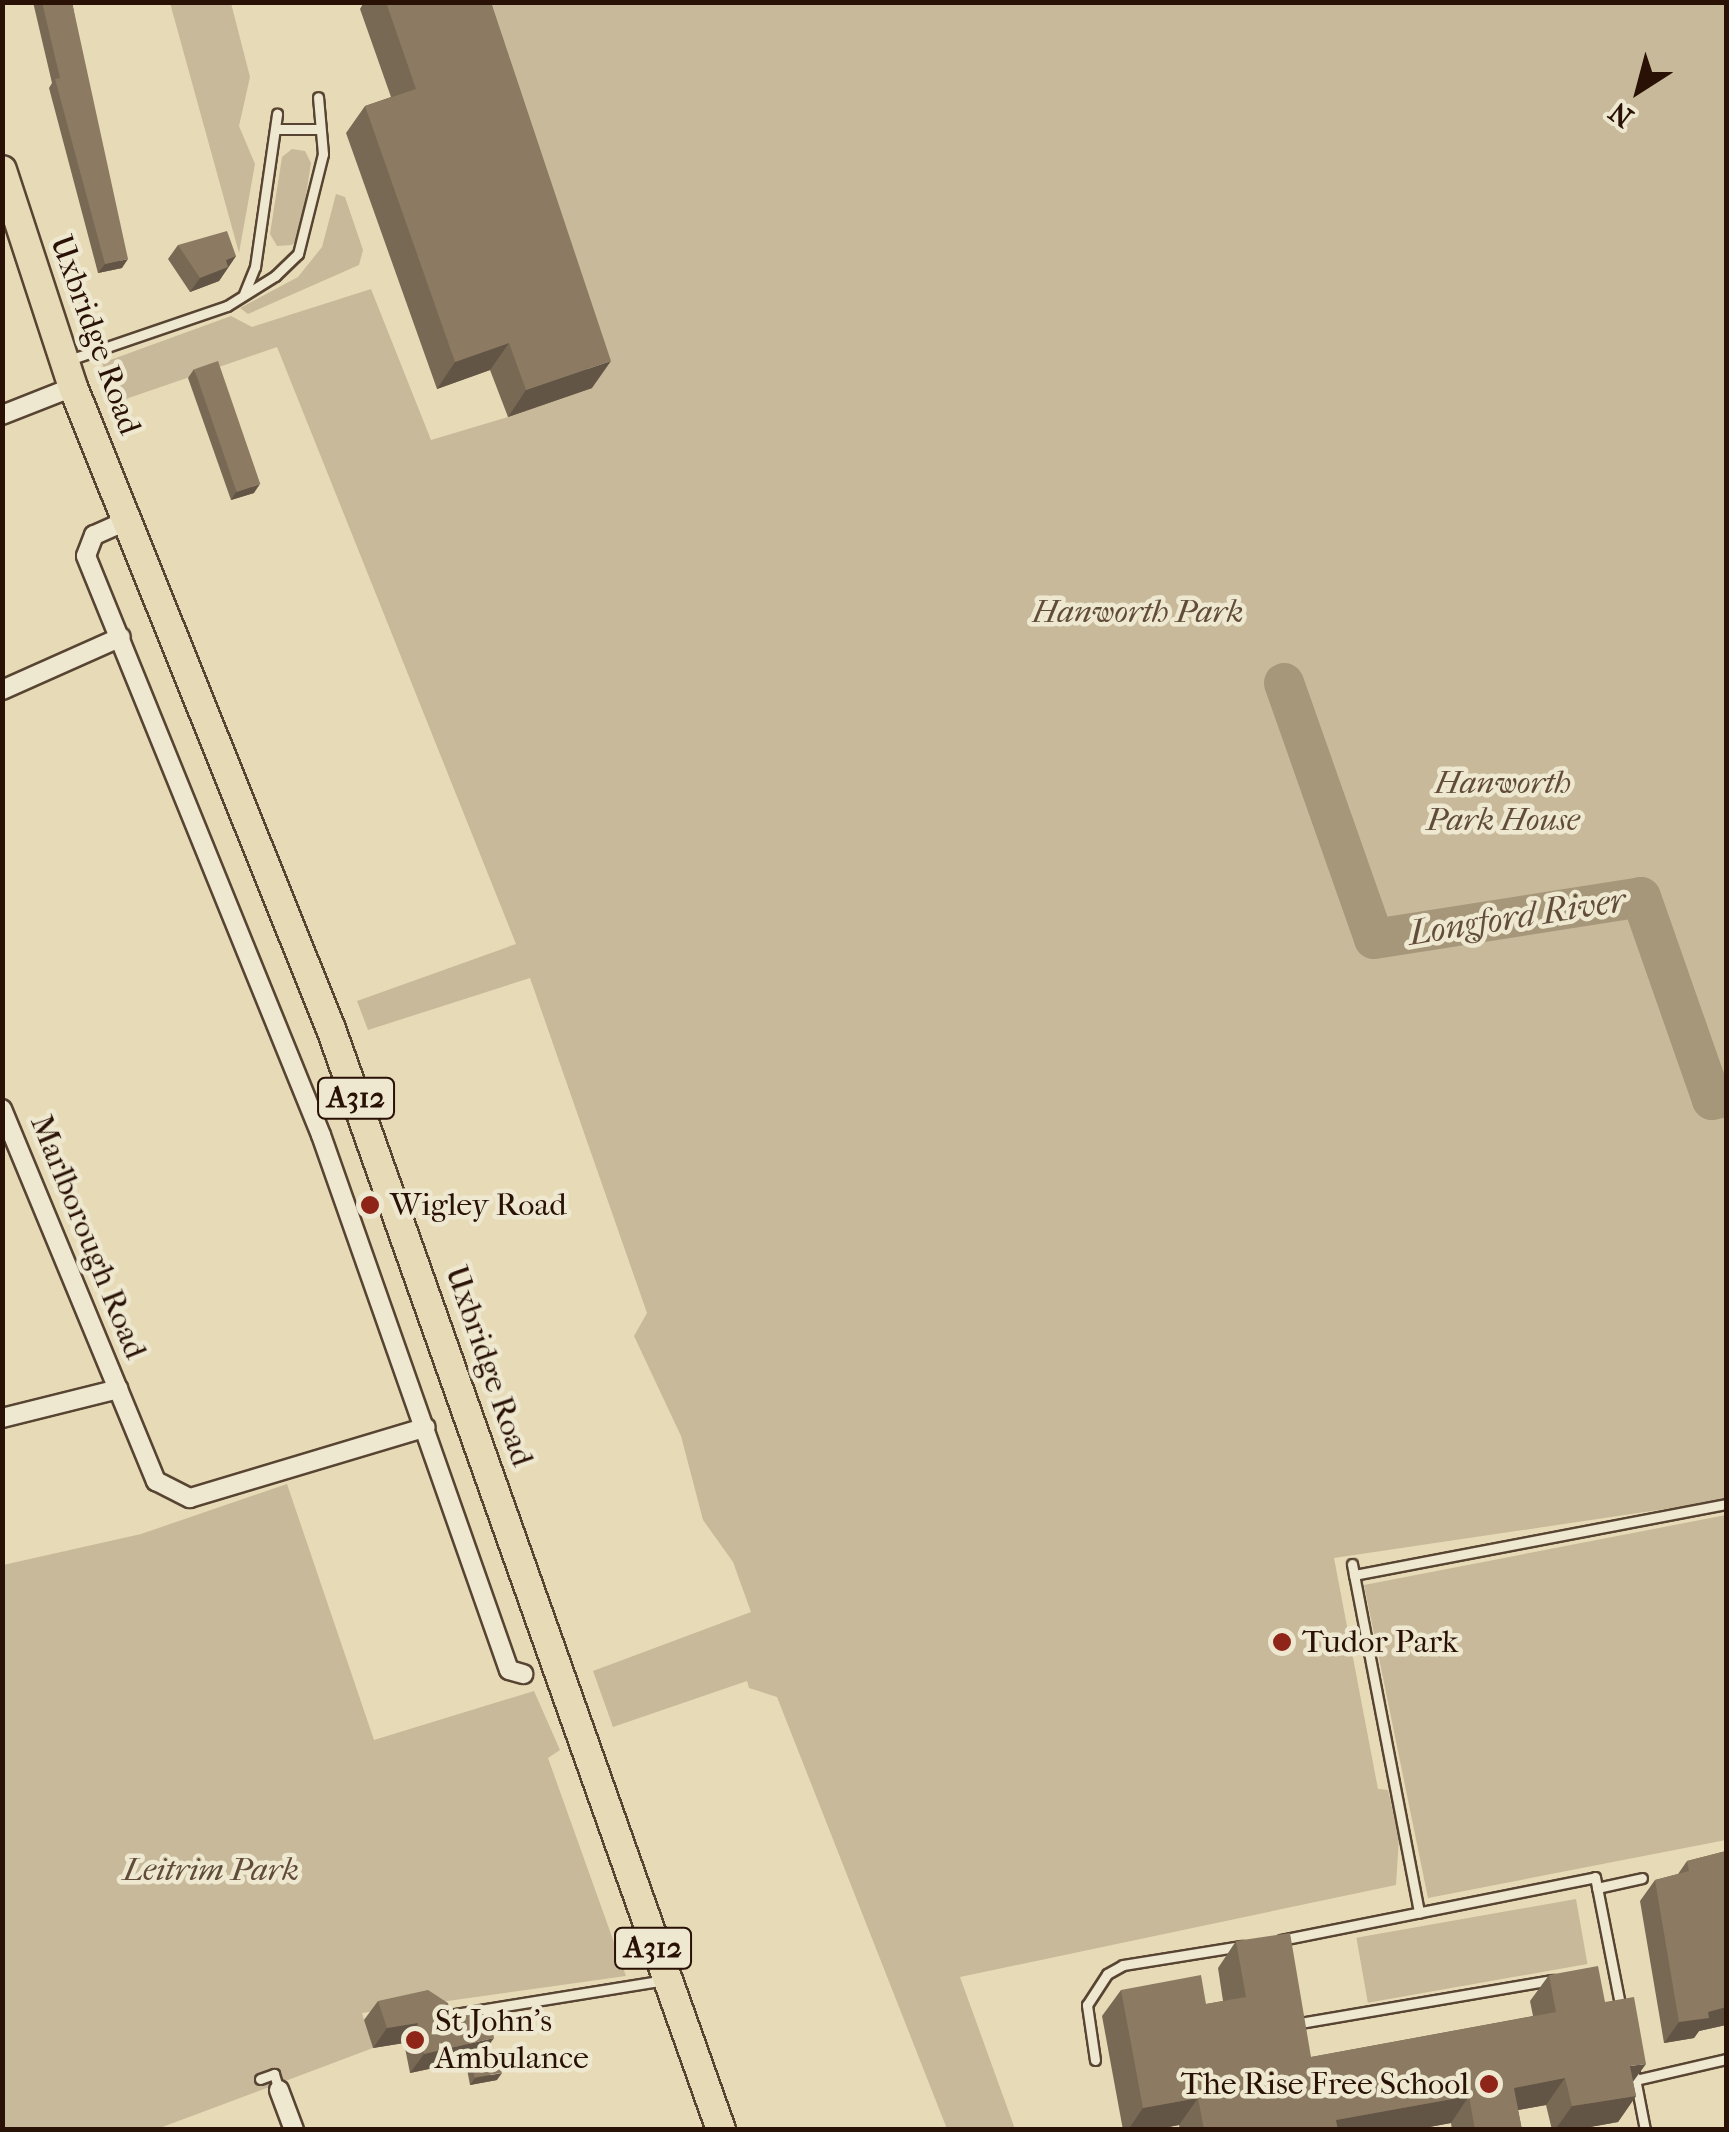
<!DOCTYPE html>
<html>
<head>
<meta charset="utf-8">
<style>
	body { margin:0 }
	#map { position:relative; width:1729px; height:2132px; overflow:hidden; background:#e7dbb7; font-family:"IM FELL French Canon",serif }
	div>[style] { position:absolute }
	.green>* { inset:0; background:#c7b999; transform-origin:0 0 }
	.river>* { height:40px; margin:-20px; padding:0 20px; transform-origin:20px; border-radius:20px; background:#a6967a }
	.roads { filter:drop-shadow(2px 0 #584432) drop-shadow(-2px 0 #584432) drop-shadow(0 2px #584432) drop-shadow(0 -2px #584432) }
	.lane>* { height:9px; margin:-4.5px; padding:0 4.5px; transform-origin:4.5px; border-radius:4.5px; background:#efe8d0 }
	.street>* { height:18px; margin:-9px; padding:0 9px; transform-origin:9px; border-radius:9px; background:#efe8d0 }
	.primary>* { height:28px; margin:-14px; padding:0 14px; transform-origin:14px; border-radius:14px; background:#e7dbb7 }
	.wall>* { inset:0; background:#786954 }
	.shaded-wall>* { inset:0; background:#625545 }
	.building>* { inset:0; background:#8c7a62; transform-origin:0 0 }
	.dots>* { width:28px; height:28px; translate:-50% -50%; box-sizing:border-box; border:5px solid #efe8d0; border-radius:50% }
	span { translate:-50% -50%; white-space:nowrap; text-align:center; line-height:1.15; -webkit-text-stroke:9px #efe8d0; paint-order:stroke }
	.shield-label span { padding:2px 8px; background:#efe8d0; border:2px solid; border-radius:8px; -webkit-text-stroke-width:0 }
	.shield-label { font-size:30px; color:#291105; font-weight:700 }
	.street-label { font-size:32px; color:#291105 }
	.park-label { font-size:32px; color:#604c39; font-style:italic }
	.poi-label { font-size:32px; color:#291105 }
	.left { translate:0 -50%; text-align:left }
	.right { translate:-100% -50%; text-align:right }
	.water-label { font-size:35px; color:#614d3a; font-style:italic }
	.frame { position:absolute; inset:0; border:5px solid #291105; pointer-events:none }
	.north { position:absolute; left:1589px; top:40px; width:100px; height:100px; -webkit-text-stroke:8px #efe8d0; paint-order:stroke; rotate:216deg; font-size:28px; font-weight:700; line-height:40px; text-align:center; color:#291105 }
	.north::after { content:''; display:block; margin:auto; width:35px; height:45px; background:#291105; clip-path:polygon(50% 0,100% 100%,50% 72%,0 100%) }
</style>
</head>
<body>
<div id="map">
	<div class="green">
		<div style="clip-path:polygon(170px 3px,231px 3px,250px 77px,239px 126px,255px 164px,239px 253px)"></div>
		<div style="clip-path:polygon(463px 3px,1726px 3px,1726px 1500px,1334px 1558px,1378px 1789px,1388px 1790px,1399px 1838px,1396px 1885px,960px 1977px,1015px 2129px,947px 2129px,777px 1697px,749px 1688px,747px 1681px,613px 1727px,593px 1671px,751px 1612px,733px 1562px,703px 1520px,681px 1436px,634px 1336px,647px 1313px,530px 978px,368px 1030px,357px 1001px,516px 944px,277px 347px,117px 402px,102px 363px,231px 316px,252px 327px,371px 289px,431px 440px,508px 417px)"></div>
		<div style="clip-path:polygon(292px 149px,305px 151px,311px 163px,300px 235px,292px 245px,277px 246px,270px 234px,282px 157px)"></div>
		<div style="clip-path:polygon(336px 194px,345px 197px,363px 250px,359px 265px,248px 314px,240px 308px,298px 277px,322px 247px)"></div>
		<div style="clip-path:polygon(287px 1484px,374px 1740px,534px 1691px,560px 1750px,548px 1758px,626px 1976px,362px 2013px,373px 2048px,157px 2129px,3px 2129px,3px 1565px,141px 1534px)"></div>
		<div style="clip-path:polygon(1726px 1515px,1726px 1840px,1428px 1898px,1364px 1585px)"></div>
		<div style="left:1576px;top:1899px;width:66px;height:223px;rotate:80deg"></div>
	</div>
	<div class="river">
		<div style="left:1284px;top:683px;width:271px;rotate:70.6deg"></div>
		<div style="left:1374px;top:939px;width:270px;rotate:-8.9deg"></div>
		<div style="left:1641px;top:897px;width:215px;rotate:70.7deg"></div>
		<div style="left:1712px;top:1100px;width:14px;rotate:-12deg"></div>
	</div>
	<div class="roads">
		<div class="lane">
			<div style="left:276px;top:129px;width:43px"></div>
			<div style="left:244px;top:294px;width:29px;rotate:-68deg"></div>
			<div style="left:255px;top:267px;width:155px;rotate:-81.8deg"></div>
			<div style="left:66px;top:361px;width:170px;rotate:-18.9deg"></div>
			<div style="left:227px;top:306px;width:57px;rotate:-32deg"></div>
			<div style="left:275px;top:276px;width:32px;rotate:-44deg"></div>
			<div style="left:298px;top:254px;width:103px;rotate:-76deg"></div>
			<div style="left:323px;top:154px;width:57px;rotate:-95deg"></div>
			<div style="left:1352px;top:1564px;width:355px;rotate:79.1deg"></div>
			<div style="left:1354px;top:1575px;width:379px;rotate:-10.8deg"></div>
			<div style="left:1597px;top:1888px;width:46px;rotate:-12.5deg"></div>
			<div style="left:1281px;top:1940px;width:320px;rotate:-11.3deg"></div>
			<div style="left:1595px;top:1877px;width:135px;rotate:78.9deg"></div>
			<div style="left:455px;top:2014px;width:213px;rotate:-9.2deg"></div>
			<div style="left:1300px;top:2023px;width:256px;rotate:-9.7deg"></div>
			<div style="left:1095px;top:2060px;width:56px;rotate:-98.3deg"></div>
			<div style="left:1087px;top:2005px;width:37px;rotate:-57deg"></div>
			<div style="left:1107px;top:1974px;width:18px;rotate:-29deg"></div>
			<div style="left:1123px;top:1965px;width:120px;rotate:-9.1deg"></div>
			<div style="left:1633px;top:2068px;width:63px;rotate:79deg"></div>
			<div style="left:260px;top:2079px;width:15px;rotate:-20deg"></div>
			<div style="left:274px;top:2074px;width:17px;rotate:73deg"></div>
			<div style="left:1635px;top:2080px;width:93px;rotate:-13deg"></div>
		</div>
		<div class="street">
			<div style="left:2px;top:415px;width:76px;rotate:-21.5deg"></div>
			<div style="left:126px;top:521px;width:35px;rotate:156deg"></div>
			<div style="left:94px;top:535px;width:22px;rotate:111deg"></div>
			<div style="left:86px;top:556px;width:625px;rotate:67.91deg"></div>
			<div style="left:321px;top:1135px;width:567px;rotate:70.64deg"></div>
			<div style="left:509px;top:1670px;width:15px;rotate:16deg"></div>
			<div style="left:2px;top:690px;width:130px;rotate:-24deg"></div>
			<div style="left:2px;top:1109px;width:303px;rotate:67.5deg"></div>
			<div style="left:2px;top:1418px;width:120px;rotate:-14deg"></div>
			<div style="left:118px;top:1389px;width:100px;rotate:67.6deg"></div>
			<div style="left:156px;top:1481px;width:38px;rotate:27deg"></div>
			<div style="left:190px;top:1498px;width:246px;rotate:-16.7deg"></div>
			<div style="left:279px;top:2090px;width:43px;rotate:69.4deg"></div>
		</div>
		<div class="primary">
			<div style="left:2px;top:170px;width:228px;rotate:71.9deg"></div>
			<div style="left:73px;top:387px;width:692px;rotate:68.11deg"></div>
			<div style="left:331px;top:1029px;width:1168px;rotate:70.49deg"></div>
		</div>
	</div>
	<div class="wall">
		<div style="clip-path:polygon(33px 2px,72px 2px,122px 268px,98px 273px,49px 88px,52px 83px)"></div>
		<div style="clip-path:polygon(364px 2px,491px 2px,592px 388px,508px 417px,490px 370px,437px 389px,346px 133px,365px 106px,391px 97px,360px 9px)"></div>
		<div style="clip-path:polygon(178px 245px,236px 256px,219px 281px,190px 292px,168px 259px)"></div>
		<div style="clip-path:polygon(194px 369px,254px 493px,231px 500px,188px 378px)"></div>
		<div style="clip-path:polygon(1726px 1851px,1726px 2025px,1699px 2031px,1694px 2038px,1664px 2043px,1640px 1901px,1655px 1880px,1678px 1874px,1687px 1861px)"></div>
		<div style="clip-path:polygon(1236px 1941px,1311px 2057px,1533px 2016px,1530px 2001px,1549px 1975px,1605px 2002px,1633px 2082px,1636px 2096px,1618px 2122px,1573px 2130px,1552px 2130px,1546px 2105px,1518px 2110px,1522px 2130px,1452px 2130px,1451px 2123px,1413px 2130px,1180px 2130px,1179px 2125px,1153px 2130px,1123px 2130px,1102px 2016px,1121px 1990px,1206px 2004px,1223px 2001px,1218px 1968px)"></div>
		<div style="clip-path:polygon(378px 2001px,451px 2016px,480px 2058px,410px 2073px,404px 2043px,373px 2048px,364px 2020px)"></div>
		<div style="clip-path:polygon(472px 2062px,497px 2080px,470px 2085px,467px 2069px)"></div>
	</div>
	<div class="shaded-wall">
		<div style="clip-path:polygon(236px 256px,219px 281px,190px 292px,200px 278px,226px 260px)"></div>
		<div style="clip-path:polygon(128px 259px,122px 268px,98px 273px,105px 264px)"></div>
		<div style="clip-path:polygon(509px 343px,490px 370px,437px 389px,455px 362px)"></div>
		<div style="clip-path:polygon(611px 361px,592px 388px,508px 417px,526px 390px)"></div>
		<div style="clip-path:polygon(260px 484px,254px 493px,231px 500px,236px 492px)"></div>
		<div style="clip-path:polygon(1726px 2007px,1726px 2025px,1699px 2031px,1694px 2038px,1664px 2043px,1679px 2022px,1708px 2012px)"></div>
		<div style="clip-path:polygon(418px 2023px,404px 2043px,373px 2048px,387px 2028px)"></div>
		<div style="clip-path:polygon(494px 2038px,480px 2058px,410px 2073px,424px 2054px)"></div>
		<div style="clip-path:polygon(1646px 2064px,1627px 2090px,1630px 2066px)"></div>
		<div style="clip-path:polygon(502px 2073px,497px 2080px,470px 2085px,475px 2078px)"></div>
		<div style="clip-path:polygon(1565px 2078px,1546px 2105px,1496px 2114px,1514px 2088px)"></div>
		<div style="clip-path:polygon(1469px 2096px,1451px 2123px,1413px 2130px,1330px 2130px,1336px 2120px)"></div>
		<div style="clip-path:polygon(1636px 2096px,1618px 2122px,1573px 2130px,1555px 2130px,1572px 2106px)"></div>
		<div style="clip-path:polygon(1198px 2098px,1179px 2125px,1153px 2130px,1128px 2130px,1143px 2108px)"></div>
	</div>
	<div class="building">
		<div style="clip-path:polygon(42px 2px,72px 2px,128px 259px,105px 264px,55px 79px,60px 78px)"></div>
		<div style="clip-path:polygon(386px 2px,491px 2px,611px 361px,526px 390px,509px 343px,455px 362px,365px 106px,416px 89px)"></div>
		<div style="clip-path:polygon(227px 231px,236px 256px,226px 260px,228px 267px,200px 278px,178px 245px)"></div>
		<div style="left:218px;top:361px;width:130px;height:25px;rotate:71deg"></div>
		<div style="clip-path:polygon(1726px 1851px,1726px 2007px,1708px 2012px,1709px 2018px,1679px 2022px,1655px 1880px,1689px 1871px,1687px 1861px)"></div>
		<div style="clip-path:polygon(1290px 1933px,1311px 2057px,1556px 2012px,1549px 1975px,1598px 1966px,1605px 2002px,1634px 1997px,1646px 2064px,1630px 2066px,1636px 2096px,1572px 2106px,1565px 2078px,1514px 2088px,1522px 2130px,1475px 2130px,1469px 2096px,1336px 2120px,1338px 2130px,1204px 2130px,1198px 2098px,1143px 2108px,1121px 1990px,1201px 1975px,1206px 2004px,1246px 1997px,1236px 1941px)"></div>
		<div style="clip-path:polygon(428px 1990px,448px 2003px,451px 2016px,489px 2014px,494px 2038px,424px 2054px,418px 2023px,387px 2028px,378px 2001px)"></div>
		<div style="left:499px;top:2056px;width:17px;height:28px;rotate:80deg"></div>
	</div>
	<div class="dots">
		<div style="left:370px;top:1205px;background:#8f2418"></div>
		<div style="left:1282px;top:1642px;background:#8f2418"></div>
		<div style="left:415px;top:2040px;background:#8f2418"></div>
		<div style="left:1489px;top:2084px;background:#8f2418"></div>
	</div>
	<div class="shield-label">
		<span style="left:356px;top:1098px">A312</span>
		<span style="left:653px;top:1948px">A312</span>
	</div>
	<div class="street-label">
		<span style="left:95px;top:335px;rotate:70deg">Uxbridge Road</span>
		<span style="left:88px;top:1237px;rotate:68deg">Marlborough Road</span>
		<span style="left:489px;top:1366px;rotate:71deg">Uxbridge Road</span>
	</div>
	<div class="park-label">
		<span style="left:1138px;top:612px">Hanworth Park</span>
		<span style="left:1503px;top:802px">Hanworth<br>Park House</span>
		<span style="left:211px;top:1870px">Leitrim Park</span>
	</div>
	<div class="poi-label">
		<span class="left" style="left:390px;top:1205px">Wigley Road</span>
		<span class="left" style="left:1302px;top:1642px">Tudor Park</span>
		<span class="left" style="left:435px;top:2040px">St John's<br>Ambulance</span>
		<span class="right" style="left:1469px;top:2084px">The Rise Free School</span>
	</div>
	<div class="water-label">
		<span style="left:1517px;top:917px;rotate:-9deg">Longford River</span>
	</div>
	<div class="frame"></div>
	<div class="north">N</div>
</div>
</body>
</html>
